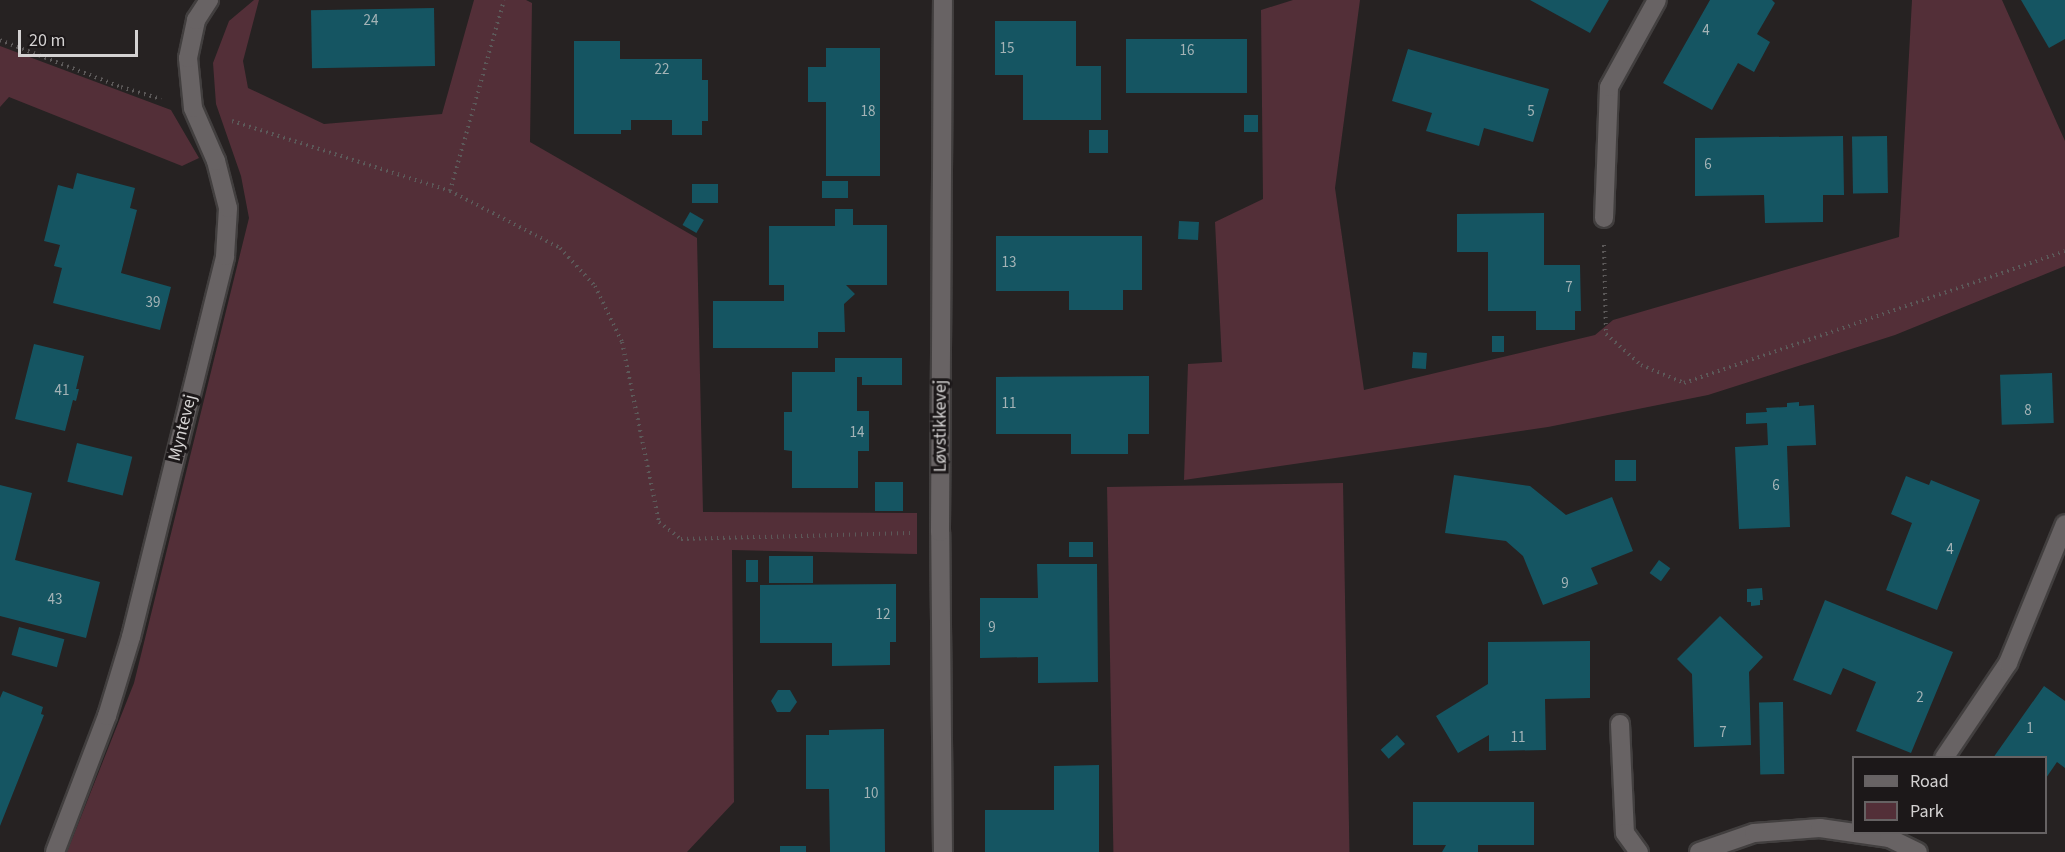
<!DOCTYPE html>
<html>
<head>
<meta charset="utf-8">
<style>
	body { margin:0 }
	#map { position:relative; width:2065px; height:852px; overflow:hidden; background:#262222; font-family:"Source Sans 3",sans-serif }
	div>[style] { position:absolute }
	.green>* { inset:0; background:#532f38; transform-origin:0 0 }
	.building>* { inset:0; background:#155562; transform-origin:0 0 }
	.path>* { height:4px; margin-top:-2px; transform-origin:0; background:repeating-linear-gradient(90deg,#5c5959 0 1.5px,transparent 0 6px) }
	.roads { filter:drop-shadow(2px 0 #423f3f) drop-shadow(-2px 0 #423f3f) drop-shadow(0 2px #423f3f) drop-shadow(0 -2px #423f3f) }
	.minor>* { height:18px; margin:-9px; padding:0 9px; transform-origin:9px; border-radius:9px; background:#686364 }
	span { translate:-50% -50%; white-space:nowrap; text-align:center; line-height:1.15; -webkit-text-stroke:6px #1c1819; paint-order:stroke }
	.number-label { font-size:15px; color:#a4b3b6 }
	.number-label span { -webkit-text-stroke-width:0 }
	.street-label { font-size:18px; color:#d4d2d2 }
	.legend { position:absolute; left:1852px; top:756px; width:195px; height:78px; box-sizing:border-box; background:#1c1819; border:2px solid #666263; margin:0; padding:8px 10px; list-style:none; font-size:18px; color:#d4d2d2 }
	.legend li { display:flex; align-items:center; gap:12px; height:30px }
	.legend b { width:30px; border:2px solid #666263 }
	.scale { position:absolute; left:18px; top:30px; width:120px; height:27px; box-sizing:border-box; border:3px solid #d4d2d2; border-top:0; padding-left:8px; font-size:18px; line-height:21px; white-space:nowrap; color:#d4d2d2; -webkit-text-stroke:4px #1c1819; paint-order:stroke }
</style>
</head>
<body>
<div id="map">
	<div class="green">
		<div style="clip-path:polygon(254px 0,259px 0,243px 61px,248px 88px,324px 124px,442px 114px,474px 0,526px 0,532px 3px,530px 142px,697px 238px,703px 512px,917px 513px,917px 554px,732px 550px,734px 802px,687px 852px,67px 852px,134px 683px,249px 218px,241px 176px,216px 104px,213px 63px,229px 21px)"></div>
		<div style="clip-path:polygon(1293px 0,1360px 0,1335px 188px,1364px 390px,1595px 335px,1613px 320px,1899px 237px,1912px 0,2002px 0,2065px 141px,2065px 266px,1895px 335px,1708px 395px,1548px 427px,1184px 480px,1188px 364px,1222px 362px,1215px 222px,1263px 199px,1261px 10px)"></div>
		<div style="clip-path:polygon(0 46px,171px 110px,199px 158px,182px 166px,9px 97px,0 107px)"></div>
		<div style="left:1343px;top:483px;width:369px;height:236px;rotate:89deg"></div>
	</div>
	<div class="building">
		<div style="clip-path:polygon(1530px 0,1609px 0,1590px 33px)"></div>
		<div style="clip-path:polygon(1710px 0,1772px 0,1775px 3px,1757px 34px,1770px 42px,1754px 72px,1738px 63px,1712px 110px,1663px 83px)"></div>
		<div style="clip-path:polygon(2021px 0,2065px 0,2065px 39px,2049px 48px)"></div>
		<div style="left:434px;top:8px;width:58px;height:123px;rotate:89deg"></div>
		<div style="clip-path:polygon(995px 21px,1076px 21px,1076px 66px,1101px 66px,1101px 120px,1023px 120px,1023px 75px,995px 75px)"></div>
		<div style="left:1126px;top:39px;width:121px;height:54px"></div>
		<div style="clip-path:polygon(574px 41px,620px 41px,620px 59px,702px 59px,702px 80px,708px 80px,708px 121px,702px 121px,702px 135px,672px 135px,672px 120px,631px 120px,631px 130px,621px 130px,621px 134px,574px 134px)"></div>
		<div style="clip-path:polygon(826px 48px,880px 48px,880px 176px,826px 176px,826px 102px,808px 102px,808px 67px,826px 67px)"></div>
		<div style="clip-path:polygon(1408px 49px,1549px 89px,1533px 142px,1484px 128px,1479px 146px,1426px 131px,1432px 113px,1392px 101px)"></div>
		<div style="left:1244px;top:115px;width:14px;height:17px"></div>
		<div style="left:1089px;top:130px;width:19px;height:23px"></div>
		<div style="clip-path:polygon(1843px 136px,1844px 195px,1823px 195px,1823px 222px,1765px 223px,1764px 195px,1695px 196px,1695px 138px)"></div>
		<div style="left:1887px;top:136px;width:57px;height:35px;rotate:89deg"></div>
		<div style="clip-path:polygon(77px 173px,135px 188px,130px 208px,137px 210px,121px 273px,171px 287px,160px 330px,53px 303px,62px 268px,54px 266px,60px 245px,44px 241px,58px 185px,73px 189px)"></div>
		<div style="left:822px;top:181px;width:26px;height:17px"></div>
		<div style="left:692px;top:184px;width:26px;height:19px"></div>
		<div style="clip-path:polygon(835px 209px,853px 209px,853px 225px,887px 225px,887px 285px,846px 285px,855px 294px,844px 304px,845px 332px,818px 332px,818px 348px,713px 348px,713px 301px,784px 301px,784px 285px,769px 285px,769px 226px,835px 226px)"></div>
		<div style="left:690px;top:212px;width:16px;height:15px;rotate:30deg"></div>
		<div style="clip-path:polygon(1544px 213px,1544px 265px,1580px 265px,1581px 311px,1575px 311px,1575px 330px,1536px 330px,1536px 311px,1488px 311px,1488px 252px,1457px 252px,1457px 214px)"></div>
		<div style="left:1179px;top:221px;width:20px;height:18px;rotate:3deg"></div>
		<div style="clip-path:polygon(996px 236px,1142px 236px,1142px 290px,1123px 290px,1123px 310px,1069px 310px,1069px 291px,996px 291px)"></div>
		<div style="left:1492px;top:336px;width:12px;height:16px"></div>
		<div style="clip-path:polygon(34px 344px,84px 356px,76px 389px,79px 389px,76px 401px,73px 400px,65px 431px,15px 419px)"></div>
		<div style="left:1413px;top:352px;width:14px;height:16px;rotate:4deg"></div>
		<div style="clip-path:polygon(835px 358px,902px 358px,902px 385px,862px 385px,862px 377px,857px 377px,857px 411px,869px 411px,869px 451px,858px 451px,858px 488px,792px 488px,792px 451px,784px 450px,784px 412px,792px 412px,792px 372px,835px 372px)"></div>
		<div style="left:2052px;top:373px;width:50px;height:52px;rotate:88deg"></div>
		<div style="clip-path:polygon(1149px 376px,1149px 434px,1128px 434px,1128px 454px,1071px 454px,1071px 434px,996px 434px,996px 377px)"></div>
		<div style="clip-path:polygon(1799px 402px,1799px 406px,1814px 405px,1816px 445px,1787px 446px,1790px 527px,1739px 529px,1735px 447px,1768px 445px,1767px 423px,1746px 424px,1746px 413px,1767px 412px,1766px 408px,1787px 407px,1787px 403px)"></div>
		<div style="left:77px;top:443px;width:57px;height:40px;rotate:14deg"></div>
		<div style="left:1615px;top:460px;width:21px;height:21px"></div>
		<div style="clip-path:polygon(1454px 475px,1530px 486px,1566px 515px,1612px 497px,1633px 551px,1591px 568px,1598px 584px,1543px 605px,1523px 556px,1506px 541px,1445px 533px)"></div>
		<div style="clip-path:polygon(1906px 476px,1929px 485px,1931px 480px,1980px 500px,1937px 610px,1886px 590px,1912px 523px,1891px 514px)"></div>
		<div style="left:875px;top:482px;width:28px;height:29px"></div>
		<div style="clip-path:polygon(0 485px,32px 493px,15px 560px,100px 582px,86px 638px,0 616px)"></div>
		<div style="left:1069px;top:542px;width:24px;height:15px"></div>
		<div style="left:769px;top:556px;width:44px;height:27px"></div>
		<div style="left:746px;top:560px;width:12px;height:22px"></div>
		<div style="left:1659px;top:560px;width:14px;height:16px;rotate:36deg"></div>
		<div style="clip-path:polygon(1037px 564px,1097px 564px,1098px 682px,1038px 683px,1038px 657px,980px 658px,980px 598px,1038px 598px)"></div>
		<div style="clip-path:polygon(896px 584px,896px 642px,890px 642px,890px 665px,832px 666px,832px 643px,760px 643px,760px 585px)"></div>
		<div style="clip-path:polygon(1762px 588px,1763px 600px,1760px 600px,1760px 605px,1751px 606px,1751px 602px,1747px 602px,1747px 589px)"></div>
		<div style="clip-path:polygon(1825px 600px,1953px 652px,1911px 753px,1856px 731px,1876px 682px,1843px 668px,1831px 695px,1793px 680px)"></div>
		<div style="clip-path:polygon(1720px 616px,1763px 657px,1749px 672px,1751px 745px,1694px 747px,1692px 674px,1677px 659px)"></div>
		<div style="left:19px;top:627px;width:47px;height:29px;rotate:15deg"></div>
		<div style="clip-path:polygon(1590px 641px,1590px 698px,1545px 699px,1546px 750px,1489px 751px,1489px 735px,1458px 753px,1436px 716px,1488px 684px,1488px 642px)"></div>
		<div style="clip-path:polygon(2044px 686px,2065px 701px,2065px 768px,2057px 762px,2046px 778px,2046px 758px,1993px 758px)"></div>
		<div style="clip-path:polygon(778px 690px,790px 690px,797px 702px,790px 712px,777px 712px,771px 701px)"></div>
		<div style="clip-path:polygon(3px 691px,43px 707px,41px 714px,44px 715px,0 826px,0 698px)"></div>
		<div style="left:1783px;top:702px;width:72px;height:24px;rotate:89deg"></div>
		<div style="clip-path:polygon(884px 729px,885px 852px,830px 852px,829px 789px,806px 789px,806px 735px,829px 735px,829px 730px)"></div>
		<div style="left:1397px;top:735px;width:12px;height:22px;rotate:48deg"></div>
		<div style="clip-path:polygon(1099px 765px,1099px 852px,985px 852px,985px 810px,1054px 810px,1054px 766px)"></div>
		<div style="clip-path:polygon(1413px 802px,1534px 802px,1534px 845px,1478px 845px,1478px 852px,1442px 852px,1446px 845px,1413px 845px)"></div>
		<div style="left:780px;top:846px;width:26px;height:6px"></div>
	</div>
	<div class="path">
		<div style="left:0;top:40px;width:130px;rotate:21.2deg"></div>
		<div style="left:121px;top:87px;width:42px;rotate:16.7deg"></div>
		<div style="left:232px;top:121px;width:229px;rotate:17.8deg"></div>
		<div style="left:450px;top:191px;width:124px;rotate:27.4deg"></div>
		<div style="left:560px;top:248px;width:52px;rotate:47.4deg"></div>
		<div style="left:595px;top:286px;width:62px;rotate:64.3deg"></div>
		<div style="left:622px;top:342px;width:184px;rotate:78.4deg"></div>
		<div style="left:659px;top:522px;width:28px;rotate:38deg"></div>
		<div style="left:681px;top:539px;width:229px;rotate:-1.5deg"></div>
		<div style="left:450px;top:191px;width:198px;rotate:-74.2deg"></div>
		<div style="left:1604px;top:245px;width:89px;rotate:88.7deg"></div>
		<div style="left:1606px;top:334px;width:47px;rotate:41.5deg"></div>
		<div style="left:1641px;top:365px;width:47px;rotate:22.7deg"></div>
		<div style="left:1684px;top:383px;width:403px;rotate:-19.1deg"></div>
	</div>
	<div class="roads">
		<div class="minor">
			<div style="left:1604px;top:218px;width:131px;rotate:-87.8deg"></div>
			<div style="left:1609px;top:87px;width:99px;rotate:-61.1deg"></div>
			<div style="left:1620px;top:724px;width:109px;rotate:87.4deg"></div>
			<div style="left:1625px;top:833px;width:24px;rotate:54deg"></div>
			<div style="left:1944px;top:758px;width:115px;rotate:-56deg"></div>
			<div style="left:2008px;top:663px;width:150px;rotate:-67.7deg"></div>
			<div style="left:55px;top:852px;width:146px;rotate:-69.1deg"></div>
			<div style="left:107px;top:716px;width:83px;rotate:-73.1deg"></div>
			<div style="left:131px;top:637px;width:392px;rotate:-76.1deg"></div>
			<div style="left:225px;top:256px;width:48px;rotate:-86.4deg"></div>
			<div style="left:228px;top:208px;width:49px;rotate:-104.3deg"></div>
			<div style="left:216px;top:161px;width:58px;rotate:-113.5deg"></div>
			<div style="left:193px;top:108px;width:50px;rotate:-95.7deg"></div>
			<div style="left:188px;top:58px;width:39px;rotate:-78deg"></div>
			<div style="left:196px;top:20px;width:24px;rotate:-57deg"></div>
			<div style="left:943px;top:852px;width:320px;rotate:-90.5deg"></div>
			<div style="left:940px;top:532px;width:532px;rotate:-89.68deg"></div>
			<div style="left:1699px;top:852px;width:58px;rotate:-19.1deg"></div>
			<div style="left:1754px;top:833px;width:66px;rotate:-4.3deg"></div>
			<div style="left:1820px;top:828px;width:70px;rotate:8.2deg"></div>
			<div style="left:1889px;top:838px;width:32px;rotate:26deg"></div>
		</div>
	</div>
	<div class="number-label">
		<span style="left:371px;top:21px">24</span>
		<span style="left:1706px;top:31px">4</span>
		<span style="left:1007px;top:49px">15</span>
		<span style="left:1187px;top:51px">16</span>
		<span style="left:662px;top:70px">22</span>
		<span style="left:868px;top:112px">18</span>
		<span style="left:1531px;top:112px">5</span>
		<span style="left:1708px;top:165px">6</span>
		<span style="left:1009px;top:263px">13</span>
		<span style="left:1569px;top:288px">7</span>
		<span style="left:153px;top:303px">39</span>
		<span style="left:62px;top:391px">41</span>
		<span style="left:1009px;top:404px">11</span>
		<span style="left:2028px;top:411px">8</span>
		<span style="left:857px;top:433px">14</span>
		<span style="left:1776px;top:486px">6</span>
		<span style="left:1950px;top:550px">4</span>
		<span style="left:1565px;top:584px">9</span>
		<span style="left:55px;top:600px">43</span>
		<span style="left:883px;top:615px">12</span>
		<span style="left:992px;top:628px">9</span>
		<span style="left:1920px;top:698px">2</span>
		<span style="left:2030px;top:729px">1</span>
		<span style="left:1723px;top:733px">7</span>
		<span style="left:1518px;top:738px">11</span>
		<span style="left:871px;top:794px">10</span>
	</div>
	<div class="street-label">
		<span style="left:941px;top:426px;rotate:-90deg">Løvstikkevej</span>
		<span style="left:183px;top:428px;rotate:-76deg">Myntevej</span>
	</div>
	<ul class="legend">
	<li><b style="height:8px;background:#686364"></b>Road</li>
	<li><b style="height:16px;background:#532f38"></b>Park</li>
	</ul>
	<div class="scale">20 m</div>
</div>
</body>
</html>
